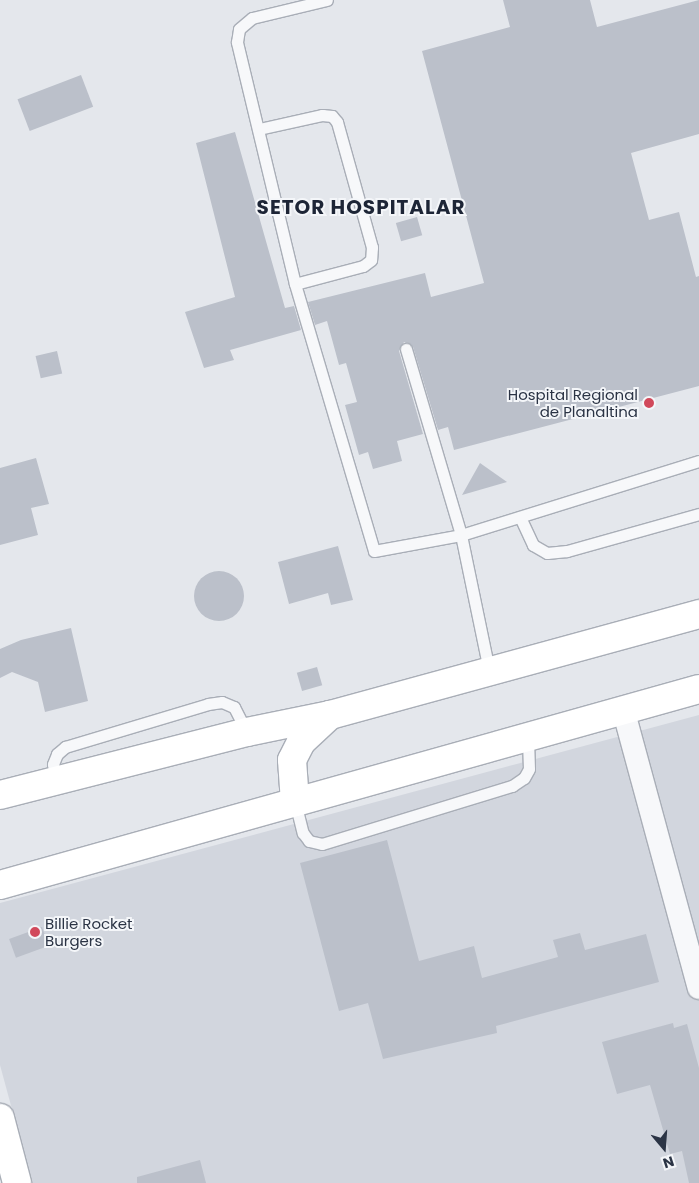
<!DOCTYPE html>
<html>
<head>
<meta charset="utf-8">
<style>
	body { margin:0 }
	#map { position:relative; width:699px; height:1183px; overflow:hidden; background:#e4e7ec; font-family:Poppins,sans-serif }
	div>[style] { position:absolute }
	.built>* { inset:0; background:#d2d6de }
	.building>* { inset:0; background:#bbc0ca; transform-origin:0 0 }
	.round { border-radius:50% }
	.roads { filter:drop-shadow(1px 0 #a9aeb7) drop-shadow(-1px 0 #a9aeb7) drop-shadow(0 1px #a9aeb7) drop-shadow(0 -1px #a9aeb7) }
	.lane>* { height:11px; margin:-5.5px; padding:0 5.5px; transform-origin:5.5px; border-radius:5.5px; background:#f7f8fa }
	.street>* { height:22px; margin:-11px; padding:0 11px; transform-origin:11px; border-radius:11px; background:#f7f8fa }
	.secondary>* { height:28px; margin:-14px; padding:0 14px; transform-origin:14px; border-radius:14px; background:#fff }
	.primary>* { height:28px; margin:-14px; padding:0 14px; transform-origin:14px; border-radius:14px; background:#fff }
	.dots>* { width:14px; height:14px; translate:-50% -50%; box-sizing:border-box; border:2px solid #f4f6f9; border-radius:50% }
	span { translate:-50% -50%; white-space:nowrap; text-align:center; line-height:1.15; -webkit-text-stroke:4px #f4f6f9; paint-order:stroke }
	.poi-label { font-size:15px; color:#2b3445 }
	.right { translate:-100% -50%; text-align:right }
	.left { translate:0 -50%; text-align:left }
	.district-label { font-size:20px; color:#1d2536; font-weight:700; letter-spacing:1px }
	.north { position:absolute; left:639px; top:1123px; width:50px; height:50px; -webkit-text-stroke:4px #f4f6f9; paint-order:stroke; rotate:162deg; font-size:14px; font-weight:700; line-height:20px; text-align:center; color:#2b3445 }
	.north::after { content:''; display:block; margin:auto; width:18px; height:22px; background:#2b3445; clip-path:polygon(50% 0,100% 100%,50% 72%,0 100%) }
</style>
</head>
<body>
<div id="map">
	<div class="built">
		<div style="clip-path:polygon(699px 715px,699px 1183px,32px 1183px,0 1065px,0 903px)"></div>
	</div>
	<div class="building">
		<div style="clip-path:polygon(503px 0,590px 0,597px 27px,699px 0,699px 134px,631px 153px,649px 220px,679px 212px,696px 277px,699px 276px,699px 386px,454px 450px,448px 427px,438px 430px,413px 347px,404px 342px,399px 351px,423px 434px,397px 441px,402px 461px,373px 469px,368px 452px,359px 455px,345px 405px,357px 402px,346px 363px,339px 365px,327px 321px,315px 325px,308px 302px,425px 273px,431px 297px,484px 283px,422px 51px,510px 27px)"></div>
		<div style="left:81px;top:75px;width:34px;height:68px;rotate:69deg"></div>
		<div style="clip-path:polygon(235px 132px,285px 308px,294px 306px,301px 330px,230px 350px,234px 360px,204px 368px,185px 312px,235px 297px,196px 143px)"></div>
		<div style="left:417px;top:217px;width:19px;height:22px;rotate:74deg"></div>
		<div style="left:57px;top:351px;width:23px;height:22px;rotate:77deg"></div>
		<div style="clip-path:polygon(36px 458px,49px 504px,31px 508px,38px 535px,0 545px,0 468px)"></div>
		<div style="clip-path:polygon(480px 463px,507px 482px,462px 495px)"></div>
		<div style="clip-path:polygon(338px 546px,353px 600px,331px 605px,328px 593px,289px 604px,278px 562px)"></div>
		<div class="round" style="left:194px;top:571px;width:50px;height:50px"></div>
		<div style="clip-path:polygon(71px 628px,88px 701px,45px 712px,38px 682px,12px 672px,0 678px,0 649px,21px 640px)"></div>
		<div style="left:317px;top:667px;width:19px;height:21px;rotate:74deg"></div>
		<div style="clip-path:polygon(387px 840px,419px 961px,474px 946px,482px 978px,558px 957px,553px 940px,580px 933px,585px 950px,646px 934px,659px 982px,496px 1026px,497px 1033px,383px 1059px,368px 1003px,339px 1011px,300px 863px)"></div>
		<div style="left:42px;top:927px;width:20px;height:35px;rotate:70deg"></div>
		<div style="clip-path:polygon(673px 1023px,674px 1028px,687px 1024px,699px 1068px,699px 1183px,689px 1183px,682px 1151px,670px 1154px,650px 1085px,617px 1094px,602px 1042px)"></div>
		<div style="clip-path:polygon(200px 1160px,206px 1183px,137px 1183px,137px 1177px)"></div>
	</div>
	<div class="roads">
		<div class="lane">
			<div style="left:259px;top:129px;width:65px;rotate:-12.5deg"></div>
			<div style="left:322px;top:115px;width:10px;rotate:6deg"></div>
			<div style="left:332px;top:116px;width:8px;rotate:50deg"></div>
			<div style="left:337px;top:122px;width:130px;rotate:74.4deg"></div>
			<div style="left:372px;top:247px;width:13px;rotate:94deg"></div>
			<div style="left:371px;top:260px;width:10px;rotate:143deg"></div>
			<div style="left:363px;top:266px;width:70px;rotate:165.2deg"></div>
			<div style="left:295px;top:284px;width:249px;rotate:-103.5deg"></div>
			<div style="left:237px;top:42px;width:13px;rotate:-81deg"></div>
			<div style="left:239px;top:29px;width:17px;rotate:-40deg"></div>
			<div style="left:252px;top:18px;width:77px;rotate:-13.5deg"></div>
			<div style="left:295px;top:284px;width:278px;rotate:73.5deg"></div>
			<div style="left:374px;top:551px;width:88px;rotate:-10.4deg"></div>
			<div style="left:461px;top:535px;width:249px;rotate:-17.3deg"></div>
			<div style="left:406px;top:349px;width:194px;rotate:73.5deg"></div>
			<div style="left:461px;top:535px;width:138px;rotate:78.3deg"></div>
			<div style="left:520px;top:517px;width:31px;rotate:65deg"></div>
			<div style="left:533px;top:545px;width:16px;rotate:30deg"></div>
			<div style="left:547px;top:553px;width:20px;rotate:-6deg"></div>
			<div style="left:567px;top:551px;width:137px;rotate:-15.7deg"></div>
			<div style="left:56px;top:781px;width:17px;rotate:-100deg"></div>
			<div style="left:53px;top:764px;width:11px;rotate:-68deg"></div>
			<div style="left:57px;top:754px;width:11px;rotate:-41deg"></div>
			<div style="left:65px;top:747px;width:149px;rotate:-16.7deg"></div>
			<div style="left:208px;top:704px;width:14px;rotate:-8deg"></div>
			<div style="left:222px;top:702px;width:13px;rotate:23deg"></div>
			<div style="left:234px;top:707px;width:28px;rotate:63deg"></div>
			<div style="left:295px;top:802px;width:32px;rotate:76deg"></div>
			<div style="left:303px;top:833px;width:10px;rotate:53deg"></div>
			<div style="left:309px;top:841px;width:13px;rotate:13deg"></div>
			<div style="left:322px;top:844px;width:199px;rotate:-17deg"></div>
			<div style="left:512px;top:786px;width:14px;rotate:-34deg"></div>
			<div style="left:524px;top:778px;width:10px;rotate:-61deg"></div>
			<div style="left:529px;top:769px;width:31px;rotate:-92deg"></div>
		</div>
		<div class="street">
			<div style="left:623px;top:709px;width:289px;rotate:74.8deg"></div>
		</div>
		<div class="secondary">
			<div style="left:0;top:1118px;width:67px;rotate:75.3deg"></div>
		</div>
		<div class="primary">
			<div style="left:0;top:795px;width:255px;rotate:-14.3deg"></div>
			<div style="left:247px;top:732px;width:85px;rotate:-11.6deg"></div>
			<div style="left:330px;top:715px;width:383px;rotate:-15.3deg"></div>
			<div style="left:295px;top:802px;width:42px;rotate:-94.1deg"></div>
			<div style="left:292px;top:760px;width:20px;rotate:-63deg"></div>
			<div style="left:301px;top:742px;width:40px;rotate:-43deg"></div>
			<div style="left:0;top:885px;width:726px;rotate:-15.66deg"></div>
		</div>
	</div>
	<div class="dots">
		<div style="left:649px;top:403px;background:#d1495b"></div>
		<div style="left:35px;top:932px;background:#d1495b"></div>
	</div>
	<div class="poi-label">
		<span class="right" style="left:638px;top:403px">Hospital Regional<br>de Planaltina</span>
		<span class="left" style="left:45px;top:932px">Billie Rocket<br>Burgers</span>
	</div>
	<div class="district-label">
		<span style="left:361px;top:207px">SETOR HOSPITALAR</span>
	</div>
	<div class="north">N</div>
</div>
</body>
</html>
